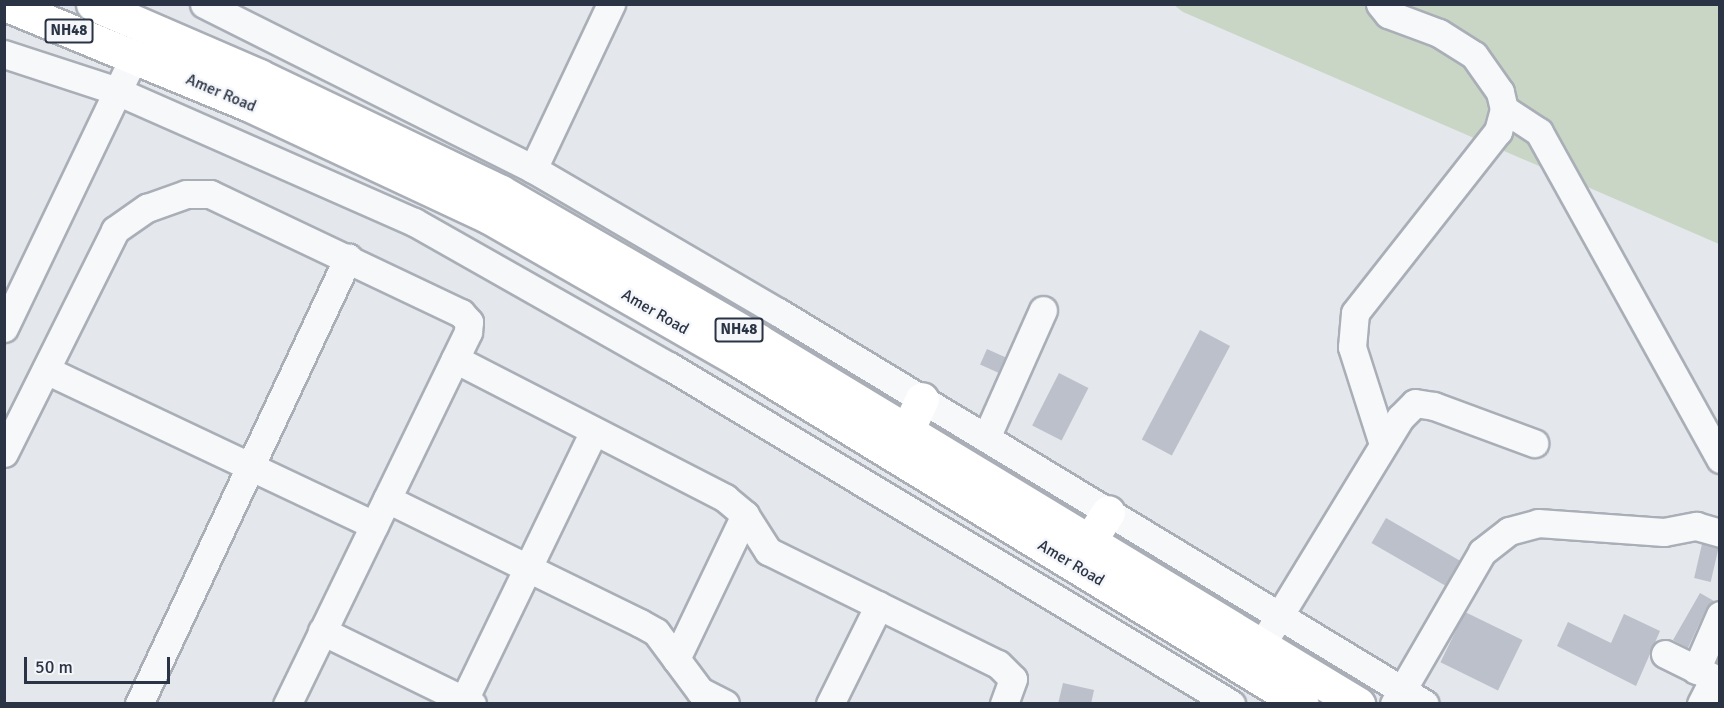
<!DOCTYPE html>
<html>
<head>
<meta charset="utf-8">
<style>
	body { margin:0 }
	#map { position:relative; width:1724px; height:708px; overflow:hidden; background:#e4e7ec; font-family:Signika,sans-serif }
	div>[style] { position:absolute }
	.green>* { inset:0; background:#c9d6c5 }
	.building>* { inset:0; background:#bbc0ca; transform-origin:0 0 }
	.roads { filter:drop-shadow(2px 0 #a9aeb7) drop-shadow(-2px 0 #a9aeb7) drop-shadow(0 2px #a9aeb7) drop-shadow(0 -2px #a9aeb7) }
	.minor>* { height:27px; margin:-13.5px; padding:0 13.5px; transform-origin:13.5px; border-radius:13.5px; background:#f7f8fa }
	.highway>* { height:33px; margin:-16.5px; padding:0 16.5px; transform-origin:16.5px; border-radius:16.5px; background:#fff }
	span { translate:-50% -50%; white-space:nowrap; text-align:center; line-height:1.15; -webkit-text-stroke:5px #f4f6f9; paint-order:stroke }
	.shield-label span { padding:2px 4px; background:#f4f6f9; border:2px solid; border-radius:4px; -webkit-text-stroke-width:0 }
	.shield-label { font-size:15px; color:#2b3445; font-weight:700 }
	.street-label { font-size:16px; color:#2b3445 }
	.frame { position:absolute; inset:0; border:6px solid #2b3445; pointer-events:none }
	.scale { position:absolute; left:24px; top:657px; width:146px; height:27px; box-sizing:border-box; border:3px solid #2b3445; border-top:0; padding-left:8px; font-size:18px; line-height:21px; white-space:nowrap; color:#2b3445; -webkit-text-stroke:4px #f4f6f9; paint-order:stroke }
</style>
</head>
<body>
<div id="map">
	<div class="green">
		<div style="clip-path:polygon(1174px 5px,1719px 5px,1719px 244px,1183px 12px)"></div>
	</div>
	<div class="building">
		<div style="left:1200px;top:330px;width:34px;height:124px;rotate:28deg"></div>
		<div style="left:987px;top:349px;width:20px;height:17px;rotate:24deg"></div>
		<div style="left:1059px;top:373px;width:33px;height:59px;rotate:27deg"></div>
		<div style="left:1386px;top:518px;width:85px;height:29px;rotate:30deg"></div>
		<div style="left:1702px;top:544px;width:17px;height:35px;rotate:13deg"></div>
		<div style="clip-path:polygon(1700px 593px,1714px 601px,1706px 609px,1688px 648px,1673px 640px)"></div>
		<div style="left:1465px;top:612px;width:64px;height:56px;rotate:26deg"></div>
		<div style="clip-path:polygon(1624px 614px,1660px 631px,1636px 686px,1557px 646px,1568px 622px,1611px 643px)"></div>
		<div style="clip-path:polygon(1063px 683px,1094px 690px,1091px 704px,1058px 704px)"></div>
	</div>
	<div class="roads">
		<div class="minor">
			<div style="left:204px;top:4px;width:368px;rotate:26.6deg"></div>
			<div style="left:533px;top:169px;width:284px;rotate:30.3deg"></div>
			<div style="left:778px;top:312px;width:756px;rotate:31.21deg"></div>
			<div style="left:1380px;top:4px;width:13px;rotate:51deg"></div>
			<div style="left:1388px;top:14px;width:54px;rotate:20.4deg"></div>
			<div style="left:1439px;top:33px;width:41px;rotate:32.2deg"></div>
			<div style="left:1474px;top:55px;width:45px;rotate:54.9deg"></div>
			<div style="left:1500px;top:92px;width:17px;rotate:77deg"></div>
			<div style="left:1504px;top:109px;width:23px;rotate:105deg"></div>
			<div style="left:1498px;top:131px;width:231px;rotate:128.2deg"></div>
			<div style="left:1355px;top:313px;width:34px;rotate:95deg"></div>
			<div style="left:1352px;top:347px;width:102px;rotate:72.3deg"></div>
			<div style="left:4px;top:54px;width:119px;rotate:18.1deg"></div>
			<div style="left:117px;top:91px;width:325px;rotate:23.8deg"></div>
			<div style="left:414px;top:222px;width:293px;rotate:29.5deg"></div>
			<div style="left:669px;top:366px;width:656px;rotate:31.02deg"></div>
			<div style="left:1504px;top:109px;width:42px;rotate:33.3deg"></div>
			<div style="left:1539px;top:132px;width:374px;rotate:61deg"></div>
			<div style="left:533px;top:169px;width:183px;rotate:-64.7deg"></div>
			<div style="left:4px;top:328px;width:301px;rotate:-64.4deg"></div>
			<div style="left:455px;top:359px;width:304px;rotate:27.2deg"></div>
			<div style="left:725px;top:498px;width:26px;rotate:40deg"></div>
			<div style="left:745px;top:515px;width:43px;rotate:57.4deg"></div>
			<div style="left:768px;top:551px;width:256px;rotate:26.2deg"></div>
			<div style="left:998px;top:664px;width:21px;rotate:45deg"></div>
			<div style="left:1013px;top:679px;width:27px;rotate:110deg"></div>
			<div style="left:46px;top:370px;width:363px;rotate:25.3deg"></div>
			<div style="left:986px;top:438px;width:140px;rotate:-66deg"></div>
			<div style="left:4px;top:453px;width:249px;rotate:-63.5deg"></div>
			<div style="left:115px;top:230px;width:39px;rotate:-35deg"></div>
			<div style="left:147px;top:208px;width:41px;rotate:-19.7deg"></div>
			<div style="left:186px;top:194px;width:24px"></div>
			<div style="left:210px;top:194px;width:278px;rotate:25.4deg"></div>
			<div style="left:461px;top:313px;width:12px;rotate:48deg"></div>
			<div style="left:469px;top:322px;width:10px;rotate:96deg"></div>
			<div style="left:468px;top:332px;width:414px;rotate:115.9deg"></div>
			<div style="left:387px;top:499px;width:282px;rotate:26.1deg"></div>
			<div style="left:640px;top:623px;width:18px;rotate:29deg"></div>
			<div style="left:656px;top:632px;width:74px;rotate:53.3deg"></div>
			<div style="left:700px;top:691px;width:28px;rotate:27deg"></div>
			<div style="left:322px;top:631px;width:167px;rotate:26deg"></div>
			<div style="left:1270px;top:631px;width:250px;rotate:-58.6deg"></div>
			<div style="left:1400px;top:418px;width:21px;rotate:-45deg"></div>
			<div style="left:1415px;top:403px;width:19px;rotate:9deg"></div>
			<div style="left:1434px;top:406px;width:107px;rotate:20.3deg"></div>
			<div style="left:1665px;top:654px;width:61px;rotate:26.1deg"></div>
			<div style="left:676px;top:659px;width:160px;rotate:-64.4deg"></div>
			<div style="left:1696px;top:670px;width:60px;rotate:-66.4deg"></div>
			<div style="left:139px;top:704px;width:493px;rotate:-64.9deg"></div>
			<div style="left:462px;top:704px;width:303px;rotate:-64.2deg"></div>
			<div style="left:830px;top:704px;width:110px;rotate:-63.7deg"></div>
			<div style="left:1394px;top:704px;width:176px;rotate:-59.9deg"></div>
			<div style="left:1482px;top:552px;width:34px;rotate:-38deg"></div>
			<div style="left:1509px;top:531px;width:30px;rotate:-15deg"></div>
			<div style="left:1538px;top:523px;width:126px;rotate:4.1deg"></div>
			<div style="left:1664px;top:532px;width:33px;rotate:-11deg"></div>
			<div style="left:1696px;top:526px;width:25px;rotate:16deg"></div>
			<div style="left:1701px;top:704px;width:28px;rotate:-63deg"></div>
		</div>
		<div class="highway">
			<div style="left:5px;top:4px;width:263px;rotate:22.4deg"></div>
			<div style="left:248px;top:104px;width:266px;rotate:25.1deg"></div>
			<div style="left:489px;top:217px;width:289px;rotate:29.8deg"></div>
			<div style="left:740px;top:361px;width:658px;rotate:31.4deg"></div>
			<div style="left:93px;top:4px;width:181px;rotate:23.4deg"></div>
			<div style="left:259px;top:76px;width:268px;rotate:25.6deg"></div>
			<div style="left:501px;top:192px;width:296px;rotate:30deg"></div>
			<div style="left:757px;top:340px;width:703px;rotate:31.2deg"></div>
			<div style="left:907px;top:431px;width:35px;rotate:-65deg"></div>
			<div style="left:1090px;top:540px;width:33px;rotate:-57deg"></div>
		</div>
	</div>
	<div class="shield-label">
		<span style="left:69px;top:31px">NH48</span>
		<span style="left:739px;top:330px">NH48</span>
	</div>
	<div class="street-label">
		<span style="left:221px;top:93px;rotate:23deg">Amer Road</span>
		<span style="left:655px;top:312px;rotate:30deg">Amer Road</span>
		<span style="left:1071px;top:563px;rotate:31deg">Amer Road</span>
	</div>
	<div class="frame"></div>
	<div class="scale">50 m</div>
</div>
</body>
</html>
